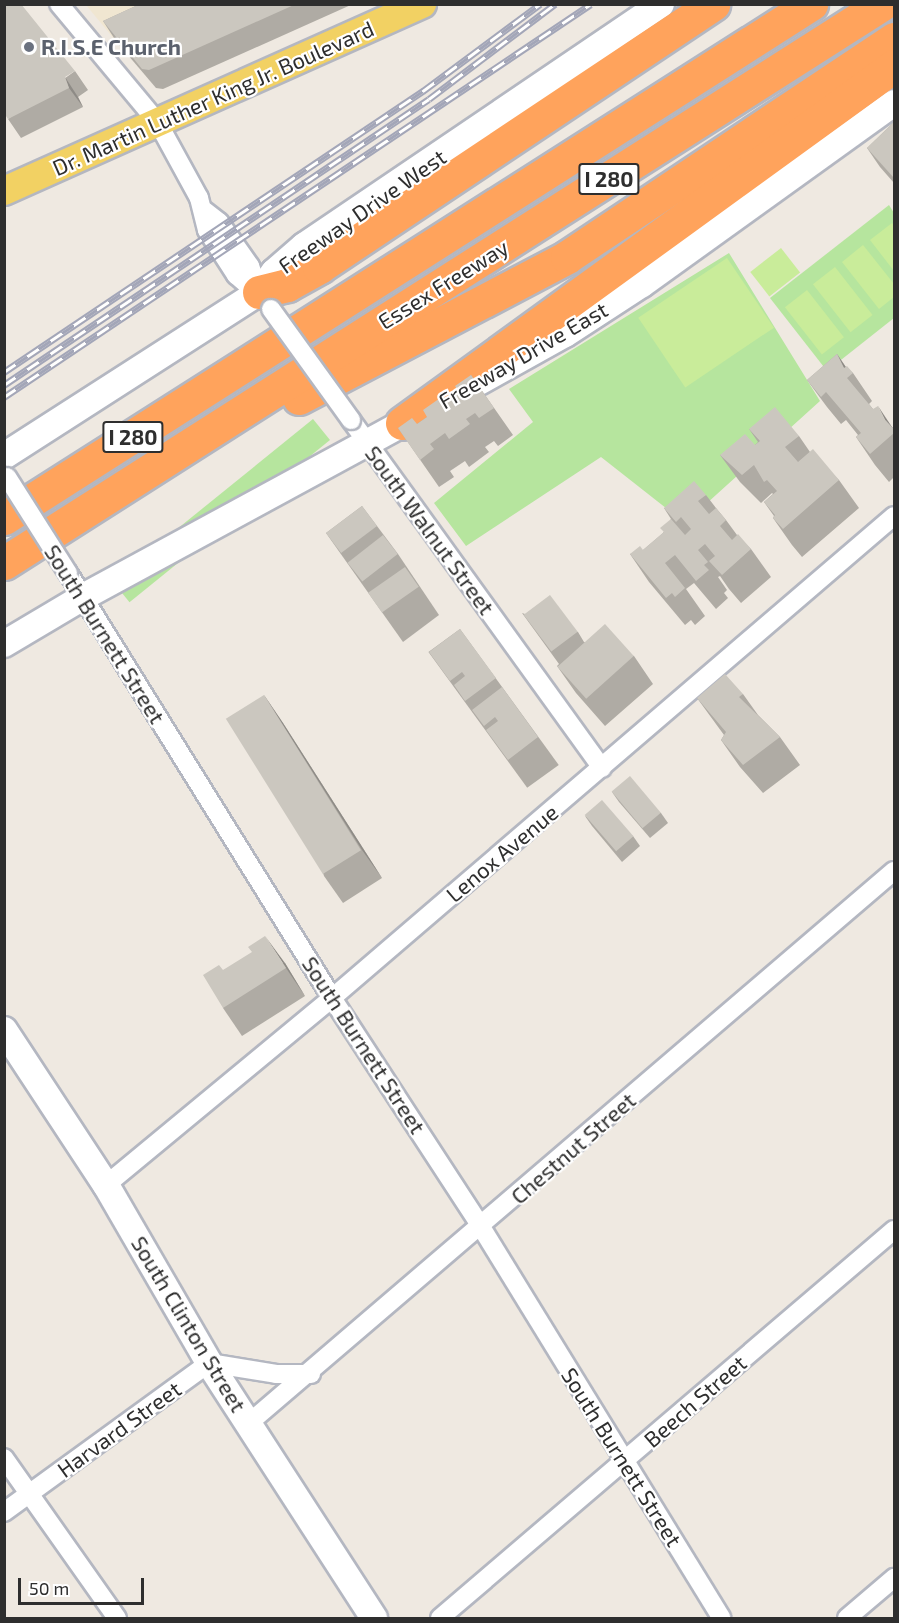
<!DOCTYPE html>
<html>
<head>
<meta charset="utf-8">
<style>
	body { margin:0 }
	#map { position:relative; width:899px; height:1623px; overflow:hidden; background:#efe9e1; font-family:"Exo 2",sans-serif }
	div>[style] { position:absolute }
	.education>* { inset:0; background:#f0e6d1 }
	.green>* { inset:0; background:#b6e59e; transform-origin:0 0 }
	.pitch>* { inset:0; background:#c9ec9a; transform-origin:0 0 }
	.roads { filter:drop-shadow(2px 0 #b4b7c1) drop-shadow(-2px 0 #b4b7c1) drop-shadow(0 2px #b4b7c1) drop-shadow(0 -2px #b4b7c1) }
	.street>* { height:18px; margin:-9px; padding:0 9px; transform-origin:9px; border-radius:9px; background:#fff }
	.secondary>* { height:26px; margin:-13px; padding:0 13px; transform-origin:13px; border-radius:13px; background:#fff }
	.primary>* { height:28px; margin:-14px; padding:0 14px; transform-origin:14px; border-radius:14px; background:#f2d163 }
	.highway>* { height:33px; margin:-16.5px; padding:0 16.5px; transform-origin:16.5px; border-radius:16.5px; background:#ffa35c }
	.rail>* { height:7px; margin-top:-3.5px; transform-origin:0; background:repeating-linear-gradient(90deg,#fff 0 14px,#a3a6b8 0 28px); box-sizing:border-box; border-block:2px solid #a3a6b8 }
	.bridges { filter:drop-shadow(2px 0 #b4b7c1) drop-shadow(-2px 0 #b4b7c1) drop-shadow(0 2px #b4b7c1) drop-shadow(0 -2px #b4b7c1) }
	.street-bridge>* { height:18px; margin:-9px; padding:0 9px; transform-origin:9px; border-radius:9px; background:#fff }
	.wall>* { inset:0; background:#afaba4; transform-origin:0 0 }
	.shaded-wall>* { inset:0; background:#8e8b86 }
	.building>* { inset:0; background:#cbc7bf; transform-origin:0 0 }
	.dots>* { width:16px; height:16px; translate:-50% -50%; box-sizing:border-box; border:3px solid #fff; border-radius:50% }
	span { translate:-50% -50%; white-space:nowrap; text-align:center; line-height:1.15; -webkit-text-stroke:4.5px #fff; paint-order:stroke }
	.shield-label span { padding:2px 4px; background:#fff; border:2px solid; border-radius:4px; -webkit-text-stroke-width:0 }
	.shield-label { font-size:21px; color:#2e2e2e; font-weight:700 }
	.worship-label { font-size:22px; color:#5b616d; font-weight:700 }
	.left { translate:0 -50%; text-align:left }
	.street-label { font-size:22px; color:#2e2e2e }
	.frame { position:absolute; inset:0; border:6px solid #2e2e2e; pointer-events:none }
	.scale { position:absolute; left:18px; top:1578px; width:126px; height:27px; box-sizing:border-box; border:3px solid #2e2e2e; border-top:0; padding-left:8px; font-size:18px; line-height:21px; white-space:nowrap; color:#2e2e2e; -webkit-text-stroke:4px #fff; paint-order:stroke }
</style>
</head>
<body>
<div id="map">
	<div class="education">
		<div style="clip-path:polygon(182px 4px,115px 40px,86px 5px)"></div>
	</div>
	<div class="green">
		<div style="clip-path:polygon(889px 205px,894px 213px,894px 318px,827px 371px,770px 298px)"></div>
		<div style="clip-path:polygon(729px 253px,820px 401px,685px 523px,601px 457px,466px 546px,434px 503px,533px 422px,509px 389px)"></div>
		<div style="left:313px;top:419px;width:27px;height:258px;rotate:51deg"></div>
	</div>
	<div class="pitch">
		<div style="clip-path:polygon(892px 223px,894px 226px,894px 271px,870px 240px)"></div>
		<div style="clip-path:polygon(863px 245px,894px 284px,894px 297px,879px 309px,842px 262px)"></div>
		<div style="left:781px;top:248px;width:31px;height:39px;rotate:52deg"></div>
		<div style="left:727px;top:258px;width:84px;height:107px;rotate:56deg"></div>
		<div style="left:835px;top:267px;width:61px;height:28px;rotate:52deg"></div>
		<div style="left:807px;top:290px;width:60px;height:28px;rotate:52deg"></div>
	</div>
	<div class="roads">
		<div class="street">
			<div style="left:59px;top:4px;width:155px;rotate:50.2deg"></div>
			<div style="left:158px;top:123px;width:85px;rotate:61.3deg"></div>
			<div style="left:199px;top:198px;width:33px;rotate:76deg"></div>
			<div style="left:207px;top:230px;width:54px;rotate:57.2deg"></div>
			<div style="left:236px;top:275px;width:37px;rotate:41deg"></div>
			<div style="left:205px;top:211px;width:18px;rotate:38deg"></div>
			<div style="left:219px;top:222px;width:54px;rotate:54.8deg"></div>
			<div style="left:250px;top:266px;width:28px;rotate:71deg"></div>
			<div style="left:351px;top:420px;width:429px;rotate:54.2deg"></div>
			<div style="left:68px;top:573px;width:500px;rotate:58.15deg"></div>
			<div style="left:332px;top:998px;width:273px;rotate:56.9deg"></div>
			<div style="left:481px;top:1227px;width:459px;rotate:58.4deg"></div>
			<div style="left:106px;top:1185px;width:293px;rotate:-39.6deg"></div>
			<div style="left:332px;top:998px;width:740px;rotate:-40.62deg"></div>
			<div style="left:249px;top:1423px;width:849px;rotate:-40.56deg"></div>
			<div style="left:4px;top:1458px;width:196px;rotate:54.8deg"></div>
			<div style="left:4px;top:1512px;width:253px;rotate:-36deg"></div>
			<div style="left:209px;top:1363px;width:68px;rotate:9.3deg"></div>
			<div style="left:276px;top:1374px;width:35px"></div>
			<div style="left:440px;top:1618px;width:597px;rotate:-40.52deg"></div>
			<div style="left:847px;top:1618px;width:62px;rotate:-40.4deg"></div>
		</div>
		<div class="secondary">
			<div style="left:479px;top:382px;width:98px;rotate:-29.2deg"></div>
			<div style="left:565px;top:334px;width:92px;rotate:-33deg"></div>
			<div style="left:642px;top:284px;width:310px;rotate:-35.7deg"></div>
			<div style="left:4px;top:456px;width:303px;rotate:-32.7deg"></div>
			<div style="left:259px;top:292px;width:25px;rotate:-53deg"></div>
			<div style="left:274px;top:272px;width:40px;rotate:-41deg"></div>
			<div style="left:304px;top:246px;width:431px;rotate:-34.1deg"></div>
			<div style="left:4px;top:644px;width:92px;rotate:-30.7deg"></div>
			<div style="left:83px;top:597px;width:381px;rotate:-28.5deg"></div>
			<div style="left:4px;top:1030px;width:186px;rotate:56.7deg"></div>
			<div style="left:106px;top:1185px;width:206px;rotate:59.9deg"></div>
			<div style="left:209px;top:1363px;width:304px;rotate:57.1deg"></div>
		</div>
		<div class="primary">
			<div style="left:4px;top:191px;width:458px;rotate:-24.1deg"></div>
		</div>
		<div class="highway">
			<div style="left:259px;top:292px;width:29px;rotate:-14deg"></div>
			<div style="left:287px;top:285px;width:37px;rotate:-29deg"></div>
			<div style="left:319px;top:267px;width:474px;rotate:-33.7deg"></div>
			<div style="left:299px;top:398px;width:303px;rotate:-27.7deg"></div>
			<div style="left:567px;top:257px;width:393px;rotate:-33.7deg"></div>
			<div style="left:402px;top:423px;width:608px;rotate:-35.97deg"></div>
			<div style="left:4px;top:518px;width:957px;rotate:-32.49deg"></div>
			<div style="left:4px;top:563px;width:1041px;rotate:-32.48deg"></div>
		</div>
	</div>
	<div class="rail">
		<div style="left:4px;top:372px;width:505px;rotate:-33.85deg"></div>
		<div style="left:423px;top:91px;width:146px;rotate:-36.6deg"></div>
		<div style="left:4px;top:385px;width:512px;rotate:-33.94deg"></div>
		<div style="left:429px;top:99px;width:158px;rotate:-37deg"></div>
		<div style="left:4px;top:397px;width:706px;rotate:-33.8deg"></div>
	</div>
	<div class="bridges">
		<div class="street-bridge">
			<div style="left:271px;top:309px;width:137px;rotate:54.2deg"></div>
			<div style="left:7px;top:477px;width:114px;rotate:57.6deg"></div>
		</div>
	</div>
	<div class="wall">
		<div style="clip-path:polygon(140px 4px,353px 4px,163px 89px,156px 88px,116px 41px,103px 21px)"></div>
		<div style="clip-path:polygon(75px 71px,88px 90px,78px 97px,83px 107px,21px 138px,8px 119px)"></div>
		<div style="clip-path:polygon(894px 122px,894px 183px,880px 167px,867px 148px)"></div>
		<div style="clip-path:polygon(837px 354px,846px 367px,853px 373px,872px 401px,869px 404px,873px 409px,894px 429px,894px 477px,889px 482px,875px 465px,856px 437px,858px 435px,846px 420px,841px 424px,827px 407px,807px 380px)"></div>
		<div style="clip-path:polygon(471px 375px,513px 435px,498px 446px,494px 441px,485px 447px,489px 452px,469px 467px,465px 461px,450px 471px,454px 477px,439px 487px,398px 428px,417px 424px,427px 417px,447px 401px,459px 392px)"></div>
		<div style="clip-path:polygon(749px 429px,799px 436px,810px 452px,839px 480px,859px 508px,802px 557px,792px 545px,773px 518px,774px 516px,764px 502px,773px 494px,772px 493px,761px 503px,740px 482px,720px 455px,755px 445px,758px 442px)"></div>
		<div style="clip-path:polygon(706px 495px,716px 508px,726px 520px,737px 535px,751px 549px,771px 577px,741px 603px,729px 589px,720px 576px,718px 577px,727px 590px,724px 593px,728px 598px,716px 609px,694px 583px,686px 589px,705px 616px,695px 625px,691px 620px,685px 625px,649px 582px,630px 554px,643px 550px,663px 533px,671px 519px,664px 508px)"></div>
		<div style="clip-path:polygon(362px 506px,398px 554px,439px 615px,403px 642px,326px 533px)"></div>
		<div style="clip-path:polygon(522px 613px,578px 632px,584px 642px,634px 656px,653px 684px,605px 726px,576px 693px,557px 666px,559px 664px)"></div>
		<div style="left:460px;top:629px;width:168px;height:39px;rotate:54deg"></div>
		<div style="clip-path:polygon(743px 694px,758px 715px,780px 737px,800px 765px,763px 793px,740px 767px,721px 740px,724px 735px,697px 698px)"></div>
		<div style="clip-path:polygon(264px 695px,283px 723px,382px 878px,343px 903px,324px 876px)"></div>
		<div style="clip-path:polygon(612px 792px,661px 813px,668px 823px,650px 838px,619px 802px)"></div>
		<div style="clip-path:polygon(585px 816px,633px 836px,640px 846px,622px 862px,592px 826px)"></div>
		<div style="clip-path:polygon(285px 963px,305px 996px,242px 1036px,223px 1008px,223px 970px)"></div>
	</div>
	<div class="shaded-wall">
		<div style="clip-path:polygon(65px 77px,78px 97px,83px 107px,69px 88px)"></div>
		<div style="clip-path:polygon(837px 354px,851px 375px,844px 368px)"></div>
		<div style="clip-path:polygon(878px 406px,894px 430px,885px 420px)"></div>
		<div style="clip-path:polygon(264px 695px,283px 723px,382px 878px,362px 850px)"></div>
		<div style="clip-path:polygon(265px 936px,285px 963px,305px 996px,286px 968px)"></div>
	</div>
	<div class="building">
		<div style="clip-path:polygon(4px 4px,21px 4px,75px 71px,65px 77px,69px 88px,8px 119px,4px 113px)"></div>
		<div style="clip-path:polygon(140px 4px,296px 4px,149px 70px,142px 69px,103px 21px)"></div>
		<div style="clip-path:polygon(894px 122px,894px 178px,867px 148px)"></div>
		<div style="clip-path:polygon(837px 354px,844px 368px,847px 366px,853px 373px,847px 378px,873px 409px,878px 406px,885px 420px,894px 429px,894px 433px,870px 454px,856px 437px,861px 433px,826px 392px,821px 397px,807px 380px)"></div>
		<div style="clip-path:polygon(471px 375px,494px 408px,479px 418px,475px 413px,466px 419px,470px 424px,449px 439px,445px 433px,430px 444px,434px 449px,420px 460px,398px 428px,412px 418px,417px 424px,427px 417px,423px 410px,443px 396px,447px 401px,459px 392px,455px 386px)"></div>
		<div style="clip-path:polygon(775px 407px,799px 436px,785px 447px,798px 462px,813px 449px,839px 480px,783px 529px,773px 518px,775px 515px,764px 502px,777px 491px,767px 480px,764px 482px,754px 465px,742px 475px,720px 455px,745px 434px,755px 445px,760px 441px,749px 429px)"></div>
		<div style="clip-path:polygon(694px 481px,706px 495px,698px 501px,709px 514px,716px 508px,726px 520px,720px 526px,732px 540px,738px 534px,751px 549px,722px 575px,709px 561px,715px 556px,705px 544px,698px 550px,708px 562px,704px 565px,709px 570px,696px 581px,675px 555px,665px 563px,685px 588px,675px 597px,672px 593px,666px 598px,630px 554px,640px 546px,643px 550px,664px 532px,660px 528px,671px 519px,685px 535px,691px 529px,681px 517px,676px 522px,664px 508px)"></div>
		<div style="left:362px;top:506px;width:25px;height:45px;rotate:53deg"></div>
		<div style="left:383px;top:535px;width:24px;height:45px;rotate:52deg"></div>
		<div style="left:405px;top:567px;width:24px;height:45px;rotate:55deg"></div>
		<div style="left:550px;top:595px;width:46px;height:33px;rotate:53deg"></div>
		<div style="left:605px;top:624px;width:43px;height:64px;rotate:48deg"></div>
		<div style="clip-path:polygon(460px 629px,496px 678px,465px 701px,454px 685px,465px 676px,462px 672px,450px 681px,429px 652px)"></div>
		<div style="clip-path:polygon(725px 674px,743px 694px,739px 697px,780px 737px,743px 765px,721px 740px,726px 732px,697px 698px)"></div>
		<div style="clip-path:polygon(502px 687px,538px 737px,508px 760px,486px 730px,498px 721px,495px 717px,484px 726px,472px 710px)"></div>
		<div style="left:264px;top:695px;width:183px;height:45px;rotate:58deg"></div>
		<div style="left:630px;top:776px;width:48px;height:24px;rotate:50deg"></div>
		<div style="left:602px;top:800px;width:48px;height:23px;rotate:49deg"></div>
		<div style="clip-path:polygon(265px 936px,286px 968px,223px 1008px,203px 975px,219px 965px,223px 970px,252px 952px,248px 947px)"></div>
	</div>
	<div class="dots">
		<div style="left:29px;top:47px;background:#6b7280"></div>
	</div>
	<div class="shield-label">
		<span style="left:609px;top:179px">I 280</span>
		<span style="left:133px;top:437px">I 280</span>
	</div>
	<div class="worship-label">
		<span class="left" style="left:41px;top:47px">R.I.S.E Church</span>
	</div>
	<div class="street-label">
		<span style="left:213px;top:98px;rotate:-24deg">Dr. Martin Luther King Jr. Boulevard</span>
		<span style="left:362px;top:211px;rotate:-35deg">Freeway Drive West</span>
		<span style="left:443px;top:284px;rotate:-32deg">Essex Freeway</span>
		<span style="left:523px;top:355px;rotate:-30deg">Freeway Drive East</span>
		<span style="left:430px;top:530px;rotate:54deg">South Walnut Street</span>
		<span style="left:105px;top:634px;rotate:58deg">South Burnett Street</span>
		<span style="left:502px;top:853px;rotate:-40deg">Lenox Avenue</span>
		<span style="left:364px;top:1045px;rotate:57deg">South Burnett Street</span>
		<span style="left:573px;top:1148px;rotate:-41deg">Chestnut Street</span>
		<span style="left:189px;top:1324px;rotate:59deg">South Clinton Street</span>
		<span style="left:695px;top:1401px;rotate:-41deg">Beech Street</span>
		<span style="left:119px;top:1429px;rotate:-36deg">Harvard Street</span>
		<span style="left:622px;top:1457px;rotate:58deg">South Burnett Street</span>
	</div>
	<div class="frame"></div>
	<div class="scale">50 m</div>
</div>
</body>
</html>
